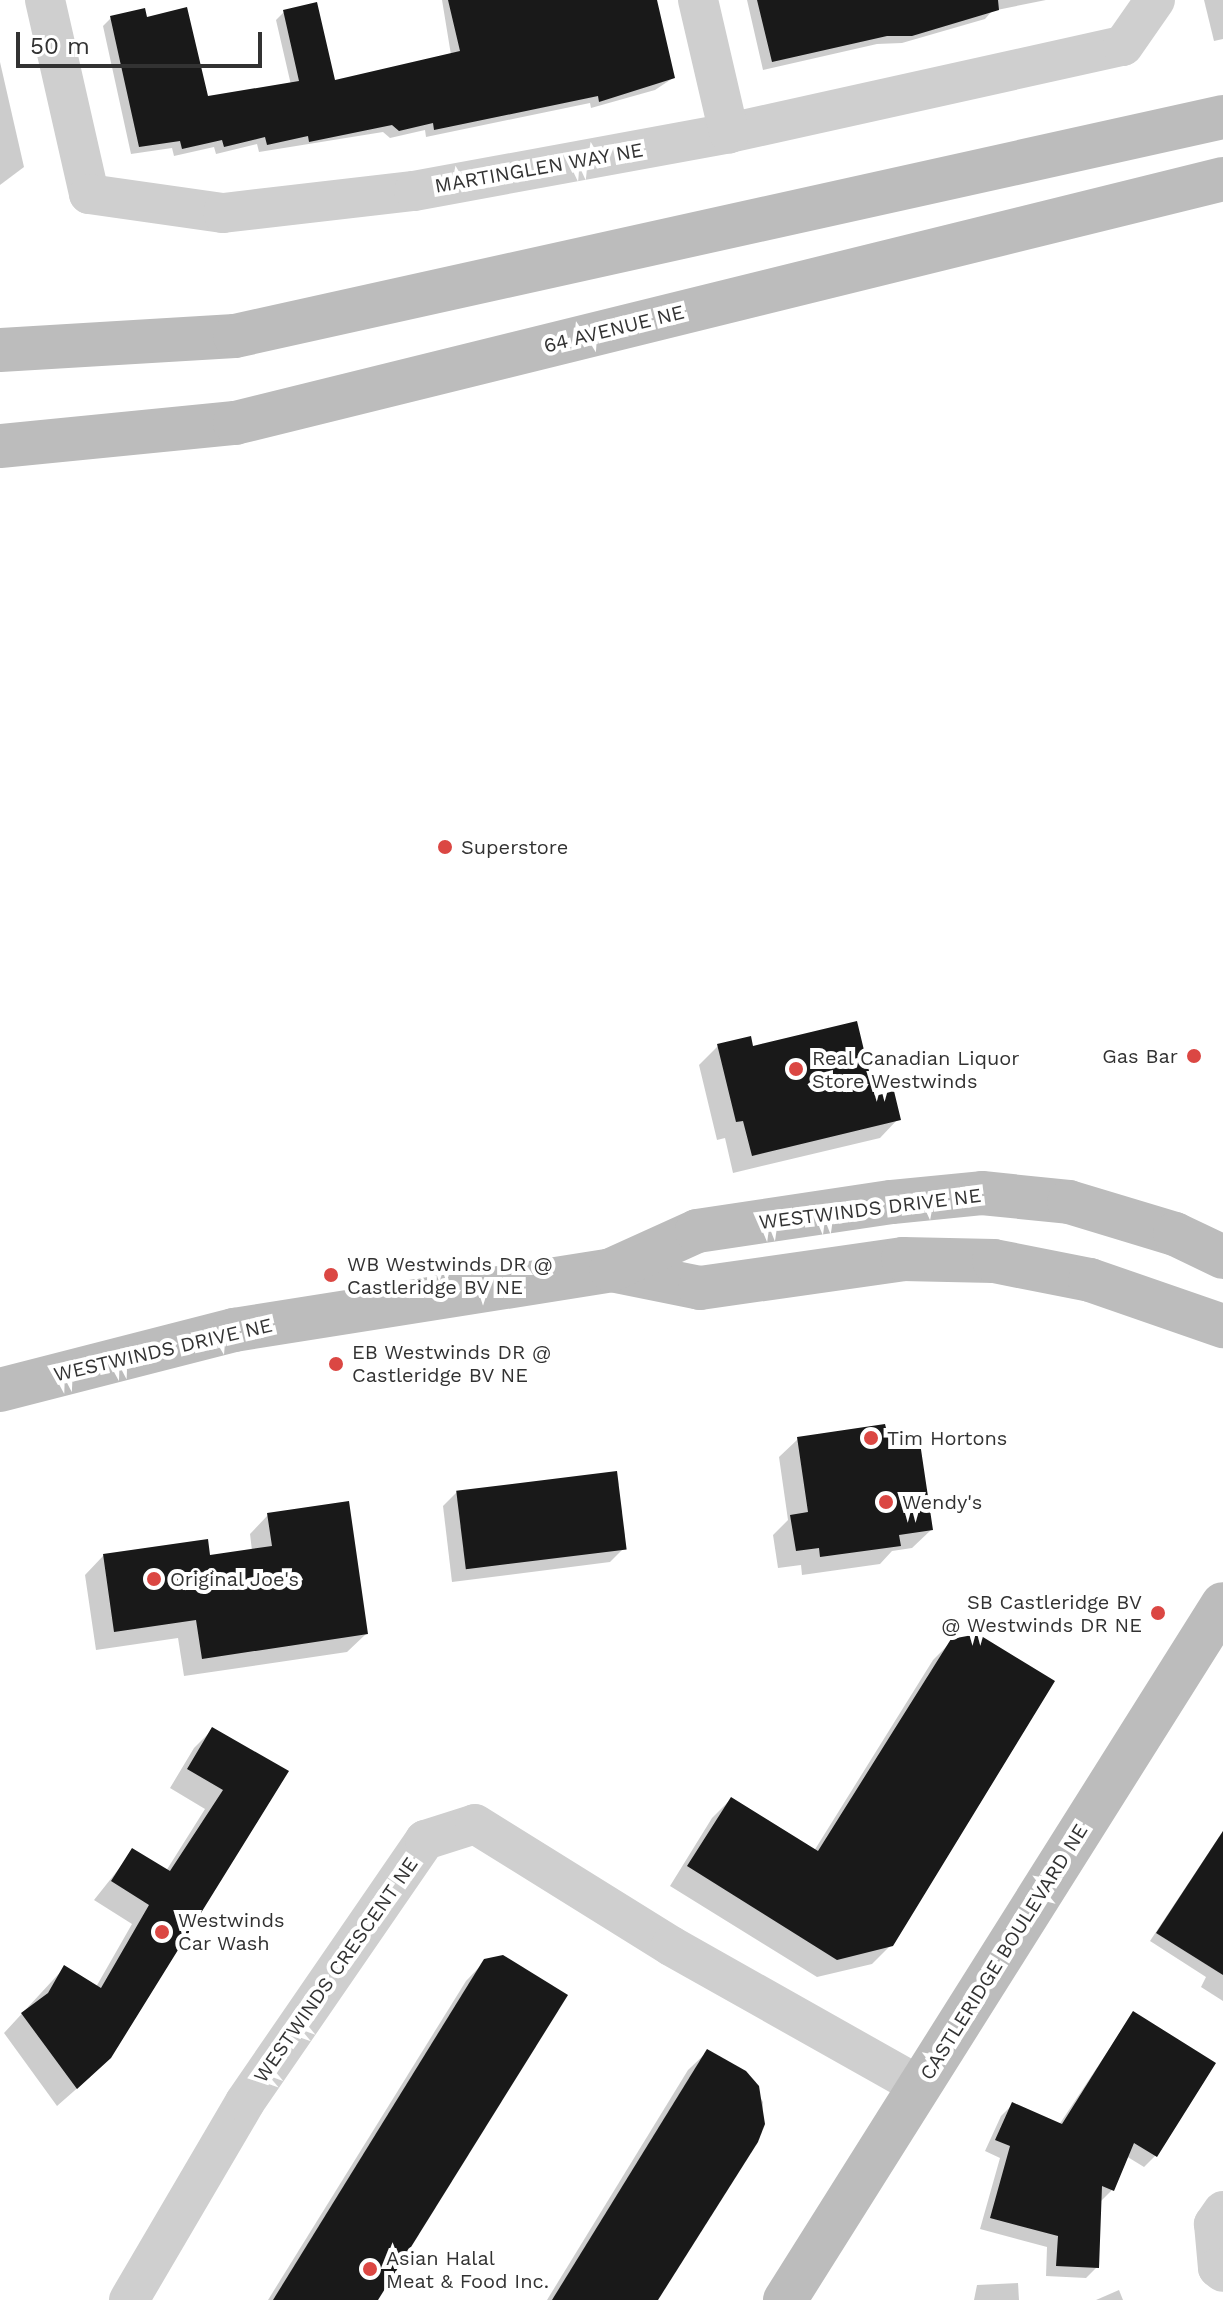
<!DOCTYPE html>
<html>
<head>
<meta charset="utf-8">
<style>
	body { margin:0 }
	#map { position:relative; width:1223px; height:2300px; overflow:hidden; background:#fff; font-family:"Work Sans",sans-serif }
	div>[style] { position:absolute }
	.shadow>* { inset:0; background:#0003 }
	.building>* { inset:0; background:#191919; transform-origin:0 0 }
	.street>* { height:40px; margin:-20px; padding:0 20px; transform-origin:20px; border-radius:20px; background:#cfcfcf }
	.secondary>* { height:44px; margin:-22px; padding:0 22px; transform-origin:22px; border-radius:22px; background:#bcbcbc }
	.dots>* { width:22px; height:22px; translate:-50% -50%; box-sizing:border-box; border:4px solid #fff; border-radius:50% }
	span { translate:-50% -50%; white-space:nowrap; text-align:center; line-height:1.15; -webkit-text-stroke:8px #fff; paint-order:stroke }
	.street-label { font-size:20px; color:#323232 }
	.poi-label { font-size:20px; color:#323232 }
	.left { translate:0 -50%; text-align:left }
	.right { translate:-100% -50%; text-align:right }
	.scale { position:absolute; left:16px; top:32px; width:246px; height:36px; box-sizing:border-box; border:4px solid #323232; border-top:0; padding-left:10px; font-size:24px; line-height:28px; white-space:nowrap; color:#323232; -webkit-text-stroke:6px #fff; paint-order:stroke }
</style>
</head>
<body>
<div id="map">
	<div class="shadow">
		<div style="clip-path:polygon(442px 0,655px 0,673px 78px,655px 90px,591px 108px,590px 103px,426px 137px,425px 130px,390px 138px,383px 132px,259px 152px,257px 144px,216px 154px,214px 147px,174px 156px,172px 148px,131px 154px,103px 26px,111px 18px,146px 19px,206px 98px,291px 85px,276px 20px,284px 12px,334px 82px,451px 55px)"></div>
		<div style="clip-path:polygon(747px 0,1046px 0,992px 11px,985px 19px,902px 43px,877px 44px,763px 70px)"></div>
		<div style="clip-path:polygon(1204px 0,1223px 0,1223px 39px,1214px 41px)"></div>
		<div style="clip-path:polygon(0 62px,24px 167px,0 185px)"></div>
		<div style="clip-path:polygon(718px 1046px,752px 1049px,874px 1099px,898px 1119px,880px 1138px,733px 1173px,725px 1138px,717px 1140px,699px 1065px)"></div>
		<div style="clip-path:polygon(798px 1439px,887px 1442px,931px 1530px,912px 1548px,892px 1551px,880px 1564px,802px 1575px,801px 1565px,778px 1568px,773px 1535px,788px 1520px,779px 1457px)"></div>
		<div style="clip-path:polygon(457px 1492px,624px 1548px,610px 1562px,452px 1582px,443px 1506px)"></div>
		<div style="clip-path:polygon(268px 1515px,366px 1634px,347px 1652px,184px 1676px,178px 1638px,96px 1650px,85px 1575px,103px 1556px,209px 1557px,252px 1551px,250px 1534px)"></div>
		<div style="clip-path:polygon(952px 1641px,891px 1945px,872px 1964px,817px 1977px,670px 1886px,712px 1818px,731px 1799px,814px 1851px,933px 1660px)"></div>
		<div style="clip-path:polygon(212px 1730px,286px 1772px,90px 2077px,57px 2106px,4px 2033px,65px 1967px,96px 1987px,132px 1924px,94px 1900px,133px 1851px,166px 1871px,205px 1809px,170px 1788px,194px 1748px)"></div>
		<div style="clip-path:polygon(1219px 1837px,1223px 1840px,1223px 2001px,1201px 1987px,1206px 1977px,1150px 1941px)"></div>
		<div style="clip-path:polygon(485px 1961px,376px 2300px,268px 2300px,466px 1981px)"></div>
		<div style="clip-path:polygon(1133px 2013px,1155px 2156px,1144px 2167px,1126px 2156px,1112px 2190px,1100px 2202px,1097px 2267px,1086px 2278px,1046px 2276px,1047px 2247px,980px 2229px,1000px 2158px,985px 2151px,1001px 2116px,1012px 2105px,1059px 2125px)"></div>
		<div style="clip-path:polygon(707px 2052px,745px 2073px,763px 2102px,763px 2124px,656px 2300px,547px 2300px,688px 2070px)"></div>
		<div style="clip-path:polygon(1018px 2283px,1019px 2300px,974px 2300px,977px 2285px)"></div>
		<div style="clip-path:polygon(1119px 2290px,1123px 2300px,1096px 2300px)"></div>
	</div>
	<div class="building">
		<div style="clip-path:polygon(448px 0,657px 0,675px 78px,599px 102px,598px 96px,434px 130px,433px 123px,399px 131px,392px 125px,309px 142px,308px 136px,267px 145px,265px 137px,224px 147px,222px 140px,182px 149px,180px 141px,139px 147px,110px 16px,145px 8px,147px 17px,187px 7px,208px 96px,299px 81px,283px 10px,317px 2px,335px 80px,460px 51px)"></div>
		<div style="clip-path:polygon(757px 0,998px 0,999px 10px,912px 36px,887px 36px,772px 62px)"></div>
		<div style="clip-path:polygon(857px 1021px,875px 1096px,894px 1091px,901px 1120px,752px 1156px,743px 1121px,736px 1122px,717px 1044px,751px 1036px,753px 1046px)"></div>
		<div style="clip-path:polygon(885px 1424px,889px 1440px,919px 1436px,933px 1530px,899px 1535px,901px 1546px,820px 1557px,819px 1548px,796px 1551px,790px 1515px,808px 1512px,797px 1437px)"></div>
		<div style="left:617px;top:1471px;width:79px;height:162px;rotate:83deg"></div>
		<div style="clip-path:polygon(349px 1501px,368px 1634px,202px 1659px,196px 1620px,114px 1632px,103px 1554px,208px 1539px,210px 1555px,272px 1546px,267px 1513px)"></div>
		<div style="clip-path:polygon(978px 1634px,1055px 1681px,893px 1946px,837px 1960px,687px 1866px,731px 1797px,818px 1851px,951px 1639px)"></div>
		<div style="clip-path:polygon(212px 1727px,289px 1771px,111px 2058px,77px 2089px,21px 2013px,48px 1993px,64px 1965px,101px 1988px,149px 1905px,111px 1881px,132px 1848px,170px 1871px,223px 1790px,187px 1769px)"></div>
		<div style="clip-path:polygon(1223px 1831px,1223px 1975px,1156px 1933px)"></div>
		<div style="clip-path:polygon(503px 1955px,568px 1995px,378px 2300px,273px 2300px,484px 1959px)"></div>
		<div style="clip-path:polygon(1133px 2011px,1216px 2063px,1157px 2157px,1134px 2143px,1114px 2191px,1102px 2186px,1099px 2268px,1056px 2266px,1058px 2236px,990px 2218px,1010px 2146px,995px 2140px,1012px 2102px,1062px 2124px)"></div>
		<div style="clip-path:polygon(707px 2049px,746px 2071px,759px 2086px,765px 2124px,758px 2142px,658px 2300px,552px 2300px)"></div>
	</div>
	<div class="street">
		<div style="left:45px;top:0;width:199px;rotate:77.2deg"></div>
		<div style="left:89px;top:194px;width:135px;rotate:8.1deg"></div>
		<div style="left:223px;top:213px;width:192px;rotate:-6.6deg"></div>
		<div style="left:414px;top:191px;width:320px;rotate:-10.4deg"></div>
		<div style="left:729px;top:133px;width:403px;rotate:-12.5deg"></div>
		<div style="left:1123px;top:46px;width:56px;rotate:-55.2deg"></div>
		<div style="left:698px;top:0;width:137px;rotate:76.9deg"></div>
		<div style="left:1223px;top:2211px;width:16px;rotate:125deg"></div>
		<div style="left:1214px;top:2224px;width:44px;rotate:84.8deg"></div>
		<div style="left:1218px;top:2268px;width:6px;rotate:39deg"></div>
		<div style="left:129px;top:2300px;width:229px;rotate:-59.6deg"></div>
		<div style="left:245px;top:2102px;width:318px;rotate:-55.5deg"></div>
		<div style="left:425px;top:1840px;width:52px;rotate:-17.7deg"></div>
		<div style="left:475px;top:1824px;width:231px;rotate:31.9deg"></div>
		<div style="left:671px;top:1946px;width:285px;rotate:29.4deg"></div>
	</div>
	<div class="secondary">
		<div style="left:0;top:350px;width:235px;rotate:-3.4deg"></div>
		<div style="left:235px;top:336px;width:1012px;rotate:-12.5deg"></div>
		<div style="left:0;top:446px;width:236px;rotate:-5.6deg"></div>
		<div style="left:235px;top:423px;width:1018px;rotate:-13.87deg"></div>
		<div style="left:611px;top:1270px;width:91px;rotate:11.4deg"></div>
		<div style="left:700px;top:1288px;width:205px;rotate:-8.1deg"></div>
		<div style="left:903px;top:1259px;width:91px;rotate:1.3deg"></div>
		<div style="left:994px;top:1261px;width:98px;rotate:11.2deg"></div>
		<div style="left:1090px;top:1280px;width:141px;rotate:19.1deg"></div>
		<div style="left:0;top:1390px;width:242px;rotate:-14.4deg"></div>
		<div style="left:234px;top:1330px;width:382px;rotate:-9deg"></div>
		<div style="left:611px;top:1270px;width:94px;rotate:-24.4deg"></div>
		<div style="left:697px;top:1231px;width:197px;rotate:-8.5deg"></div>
		<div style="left:892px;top:1202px;width:90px;rotate:-5.7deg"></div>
		<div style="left:982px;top:1193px;width:87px;rotate:5.9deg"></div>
		<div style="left:1069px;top:1202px;width:111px;rotate:16.8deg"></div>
		<div style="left:1175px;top:1234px;width:53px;rotate:25.6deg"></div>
		<div style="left:785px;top:2300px;width:822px;rotate:-57.82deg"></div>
	</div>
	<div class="dots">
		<div style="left:445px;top:847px;background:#db4743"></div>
		<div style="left:1194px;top:1056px;background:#db4743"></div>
		<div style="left:796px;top:1069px;background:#db4743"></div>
		<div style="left:331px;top:1275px;background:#db4743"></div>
		<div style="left:336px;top:1364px;background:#db4743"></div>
		<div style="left:871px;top:1438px;background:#db4743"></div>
		<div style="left:886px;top:1502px;background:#db4743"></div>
		<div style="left:154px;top:1579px;background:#db4743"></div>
		<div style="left:1158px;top:1613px;background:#db4743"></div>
		<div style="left:162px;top:1932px;background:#db4743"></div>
		<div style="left:370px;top:2269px;background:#db4743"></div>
	</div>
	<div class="street-label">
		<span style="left:539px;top:168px;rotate:-10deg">MARTINGLEN WAY NE</span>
		<span style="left:614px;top:329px;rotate:-14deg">64 AVENUE NE</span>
		<span style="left:870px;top:1209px;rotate:-7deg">WESTWINDS DRIVE NE</span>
		<span style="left:163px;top:1350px;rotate:-13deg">WESTWINDS DRIVE NE</span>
		<span style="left:1004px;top:1952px;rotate:-58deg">CASTLERIDGE BOULEVARD NE</span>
		<span style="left:336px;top:1970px;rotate:-55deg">WESTWINDS CRESCENT NE</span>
	</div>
	<div class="poi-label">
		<span class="left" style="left:461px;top:847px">Superstore</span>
		<span class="right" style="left:1178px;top:1056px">Gas Bar</span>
		<span class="left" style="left:812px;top:1070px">Real Canadian Liquor<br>Store Westwinds</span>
		<span class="left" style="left:347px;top:1276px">WB Westwinds DR @<br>Castleridge BV NE</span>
		<span class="left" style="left:352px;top:1364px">EB Westwinds DR @<br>Castleridge BV NE</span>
		<span class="left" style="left:887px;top:1438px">Tim Hortons</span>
		<span class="left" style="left:902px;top:1502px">Wendy's</span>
		<span class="left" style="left:170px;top:1579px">Original Joe's</span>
		<span class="right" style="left:1142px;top:1614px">SB Castleridge BV<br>@ Westwinds DR NE</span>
		<span class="left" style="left:178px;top:1932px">Westwinds<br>Car Wash</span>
		<span class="left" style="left:386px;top:2270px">Asian Halal<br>Meat &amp; Food Inc.</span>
	</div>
	<div class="scale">50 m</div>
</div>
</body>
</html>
